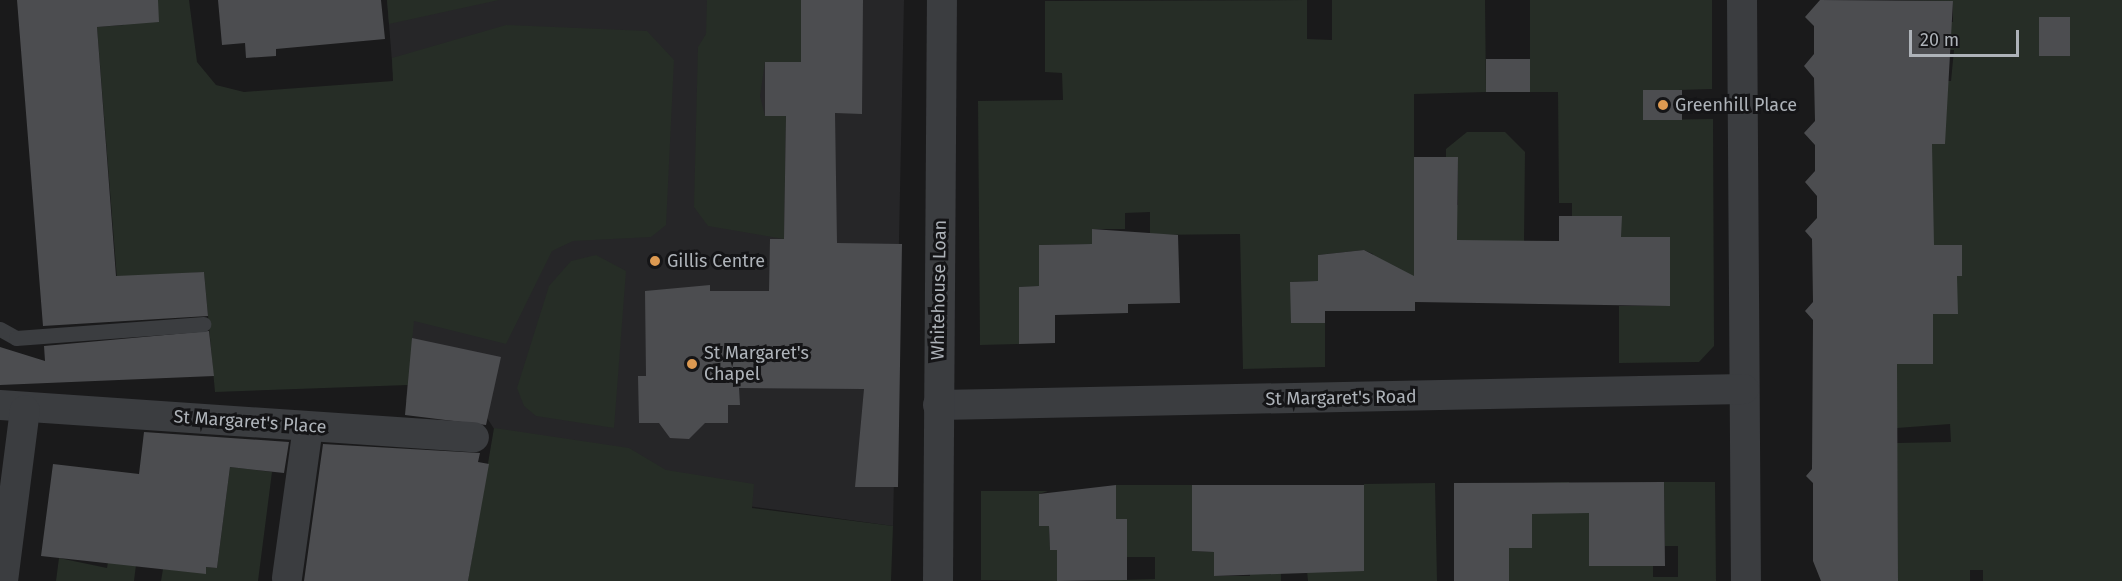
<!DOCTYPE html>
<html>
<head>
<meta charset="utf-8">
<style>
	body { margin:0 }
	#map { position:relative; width:2122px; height:581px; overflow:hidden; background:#1a1a1b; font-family:"Fira Sans",sans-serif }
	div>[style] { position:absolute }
	.built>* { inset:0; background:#262628 }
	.green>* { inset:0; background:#262d26 }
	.building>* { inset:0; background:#4c4d50; transform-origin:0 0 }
	.lane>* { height:15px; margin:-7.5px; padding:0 7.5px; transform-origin:7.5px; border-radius:7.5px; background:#3b3d40 }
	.street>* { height:30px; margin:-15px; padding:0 15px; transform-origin:15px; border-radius:15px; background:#3b3d40 }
	.dots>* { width:16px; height:16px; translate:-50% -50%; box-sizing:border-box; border:3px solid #151517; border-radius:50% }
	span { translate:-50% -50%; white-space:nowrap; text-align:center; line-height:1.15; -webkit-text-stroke:6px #151517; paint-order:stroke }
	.poi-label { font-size:18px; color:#aeb3b9 }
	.left { translate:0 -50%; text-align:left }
	.street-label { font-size:18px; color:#aeb3b9 }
	.scale { position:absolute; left:1909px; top:30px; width:110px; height:27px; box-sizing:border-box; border:3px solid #aeb3b9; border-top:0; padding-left:8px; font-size:18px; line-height:21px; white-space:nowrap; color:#aeb3b9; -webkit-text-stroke:4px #151517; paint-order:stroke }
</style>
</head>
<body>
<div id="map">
	<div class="built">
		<div style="clip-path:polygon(387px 0,904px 0,893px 526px,524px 475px,487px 418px,406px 401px,413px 321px)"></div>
	</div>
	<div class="green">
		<div style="clip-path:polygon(122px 0,189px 0,197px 62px,216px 85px,244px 92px,393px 81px,392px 58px,506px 25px,647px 31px,674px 60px,666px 225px,651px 237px,573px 241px,552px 251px,506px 344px,414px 321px,408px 385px,215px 392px,204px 272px,117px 279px,97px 27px,124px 25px)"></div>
		<div style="clip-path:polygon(387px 0,499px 0,389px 24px)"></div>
		<div style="clip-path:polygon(707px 0,801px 0,819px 62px,765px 62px,760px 96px,765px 116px,786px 112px,784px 239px,708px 226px,694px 207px,698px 47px,706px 34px)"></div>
		<div style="clip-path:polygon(1307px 0,1307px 39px,1332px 40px,1332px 0,1485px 0,1486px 92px,1414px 94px,1414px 205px,1458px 205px,1458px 157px,1446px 157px,1446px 149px,1467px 132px,1505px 132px,1525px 152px,1524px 241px,1415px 282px,1394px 283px,1394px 311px,1374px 311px,1373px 254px,1364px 250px,1318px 255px,1318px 281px,1291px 282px,1291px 323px,1325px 323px,1325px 367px,1243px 369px,1240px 234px,1150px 235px,1150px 212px,1125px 213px,1125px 229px,1092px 229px,1092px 244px,1039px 245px,1039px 275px,1054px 286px,1019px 287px,1019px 344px,980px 345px,978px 101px,1063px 100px,1062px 73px,1045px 72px,1045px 1px)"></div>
		<div style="clip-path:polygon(1530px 0,1712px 0,1712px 89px,1643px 91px,1644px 120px,1713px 119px,1714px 346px,1699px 362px,1619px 363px,1619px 306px,1670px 306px,1621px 237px,1621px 216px,1594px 216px,1594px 237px,1572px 237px,1572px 203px,1559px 203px,1558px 92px,1530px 92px)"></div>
		<div style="clip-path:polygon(evenodd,1894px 0,2122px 0,2122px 581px,1983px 581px,1983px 570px,1970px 570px,1970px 581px,1898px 581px,1897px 443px,1951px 442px,1950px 424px,1897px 428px,1897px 359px,1933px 364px,1933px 343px,1907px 314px,1958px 314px,1896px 276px,1962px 275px,1962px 245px,1933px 245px,1928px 144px,1945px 144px,1928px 81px,1951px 81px,1954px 50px,1895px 49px,1908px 23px,1953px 22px,1953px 1px,1894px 0,2039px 17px,2070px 17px,2070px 55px,2039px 55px,2039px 17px)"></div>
		<div style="clip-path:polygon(596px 255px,626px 271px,614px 428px,536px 416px,524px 406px,517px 388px,549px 286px,571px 261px)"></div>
		<div style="clip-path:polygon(494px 428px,629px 448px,666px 470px,754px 484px,752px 508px,893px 526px,891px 581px,468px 581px)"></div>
		<div style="clip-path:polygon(230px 467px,272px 472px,258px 581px,161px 581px,163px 569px,206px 573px,206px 567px,217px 568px)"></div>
		<div style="clip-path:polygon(1569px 482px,1570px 513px,1589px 513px,1589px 566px,1653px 566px,1653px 577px,1678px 577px,1678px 546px,1665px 546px,1664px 482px,1715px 482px,1716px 581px,1509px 581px,1509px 548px,1532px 548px,1532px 483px)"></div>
		<div style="clip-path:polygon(1435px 483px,1437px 581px,1308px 581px,1307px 571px,1364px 571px,1364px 484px)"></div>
		<div style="clip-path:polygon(1116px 485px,1192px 485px,1192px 551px,1214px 552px,1214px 576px,1250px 576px,1251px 551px,1280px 485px,1281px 581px,1085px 581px,1155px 579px,1155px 557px,1124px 557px,1127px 519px,1116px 519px)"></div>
		<div style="clip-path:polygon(981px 491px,1048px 491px,1039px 494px,1039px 525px,1049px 526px,1050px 550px,1057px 550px,1057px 581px,981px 580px)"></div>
		<div style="clip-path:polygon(59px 558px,107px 568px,108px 562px,136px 565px,134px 581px,56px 581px)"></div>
	</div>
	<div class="building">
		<div style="clip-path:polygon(17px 0,158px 0,159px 22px,97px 27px,116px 276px,204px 272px,208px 316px,43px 326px)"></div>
		<div style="clip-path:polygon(218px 0,381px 0,385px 39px,276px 49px,276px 56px,246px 58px,245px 43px,222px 45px)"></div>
		<div style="clip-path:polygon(801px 0,863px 0,862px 114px,835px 113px,837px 243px,902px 244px,898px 487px,855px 487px,864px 389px,739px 388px,740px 405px,728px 405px,728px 423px,705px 423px,689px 439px,670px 438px,659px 423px,639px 423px,638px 376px,646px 376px,645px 291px,710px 285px,710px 291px,769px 291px,770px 239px,784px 239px,786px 116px,765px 116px,765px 62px,801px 62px)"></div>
		<div style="clip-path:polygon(1820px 0,1953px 1px,1945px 144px,1932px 144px,1934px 245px,1962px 245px,1962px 276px,1957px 276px,1958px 314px,1933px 314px,1933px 364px,1897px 364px,1898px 581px,1821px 581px,1813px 561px,1813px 483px,1806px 476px,1812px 469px,1813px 320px,1805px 311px,1813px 302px,1812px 239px,1805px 231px,1817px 218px,1817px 196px,1805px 182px,1815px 171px,1815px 145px,1804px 133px,1815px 121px,1814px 78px,1804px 66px,1814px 54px,1814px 26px,1805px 17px)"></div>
		<div style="left:2039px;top:17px;width:31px;height:39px"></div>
		<div style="left:1530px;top:59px;width:33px;height:44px;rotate:90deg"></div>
		<div style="left:1643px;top:90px;width:39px;height:30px"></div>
		<div style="clip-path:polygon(1414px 157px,1458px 157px,1457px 240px,1559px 241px,1559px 216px,1622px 216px,1621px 237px,1670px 237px,1670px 306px,1415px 302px,1415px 311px,1325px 311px,1325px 323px,1291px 323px,1290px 282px,1318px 281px,1318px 255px,1364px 250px,1414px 276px)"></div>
		<div style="clip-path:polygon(1092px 229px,1178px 235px,1180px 303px,1128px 304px,1128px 313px,1055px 315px,1055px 343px,1019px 344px,1019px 287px,1039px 286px,1039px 245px,1092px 244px)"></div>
		<div style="clip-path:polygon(209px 331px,214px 376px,0 385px,0 347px,45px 361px,44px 346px)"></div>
		<div style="clip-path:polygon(412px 338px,501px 357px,486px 425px,405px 415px)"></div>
		<div style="clip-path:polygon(144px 432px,289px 442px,284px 473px,230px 467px,217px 568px,206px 567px,206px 574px,41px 556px,53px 464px,139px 474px)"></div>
		<div style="clip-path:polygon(323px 444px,480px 453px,478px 462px,489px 464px,468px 581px,304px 581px)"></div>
		<div style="clip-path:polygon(1664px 482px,1665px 566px,1589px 566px,1589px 513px,1532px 514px,1532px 548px,1509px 548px,1509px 581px,1454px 581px,1454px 483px)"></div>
		<div style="clip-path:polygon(1116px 485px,1116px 519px,1127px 519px,1127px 580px,1057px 581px,1057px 550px,1050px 550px,1049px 526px,1039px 526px,1039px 494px)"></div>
		<div style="clip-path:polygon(1192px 485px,1364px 485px,1364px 571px,1214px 576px,1214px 552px,1192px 551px)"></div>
	</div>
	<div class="lane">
		<div style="left:0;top:329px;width:18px;rotate:29deg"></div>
		<div style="left:16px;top:338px;width:188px;rotate:-4.3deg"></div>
	</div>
	<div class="street">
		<div style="left:1742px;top:0;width:581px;rotate:89.61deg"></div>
		<div style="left:0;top:405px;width:475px;rotate:3.9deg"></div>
		<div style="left:938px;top:405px;width:806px;rotate:-1.14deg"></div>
		<div style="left:287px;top:578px;width:152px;rotate:-82.1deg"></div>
		<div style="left:3px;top:581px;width:172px;rotate:-82.7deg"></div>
		<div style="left:938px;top:581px;width:581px;rotate:-89.61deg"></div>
	</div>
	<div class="dots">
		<div style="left:1663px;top:105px;background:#dc9951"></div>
		<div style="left:655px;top:261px;background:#dc9951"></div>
		<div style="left:692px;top:364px;background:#dc9951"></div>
	</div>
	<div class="poi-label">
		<span class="left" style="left:1675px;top:105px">Greenhill Place</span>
		<span class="left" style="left:667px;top:261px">Gillis Centre</span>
		<span class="left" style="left:704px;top:364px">St Margaret's<br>Chapel</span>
	</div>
	<div class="street-label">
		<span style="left:939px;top:290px;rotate:-89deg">Whitehouse Loan</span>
		<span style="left:1341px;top:398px;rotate:-1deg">St Margaret's Road</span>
		<span style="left:250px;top:422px;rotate:4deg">St Margaret's Place</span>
	</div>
	<div class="scale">20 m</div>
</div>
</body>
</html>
